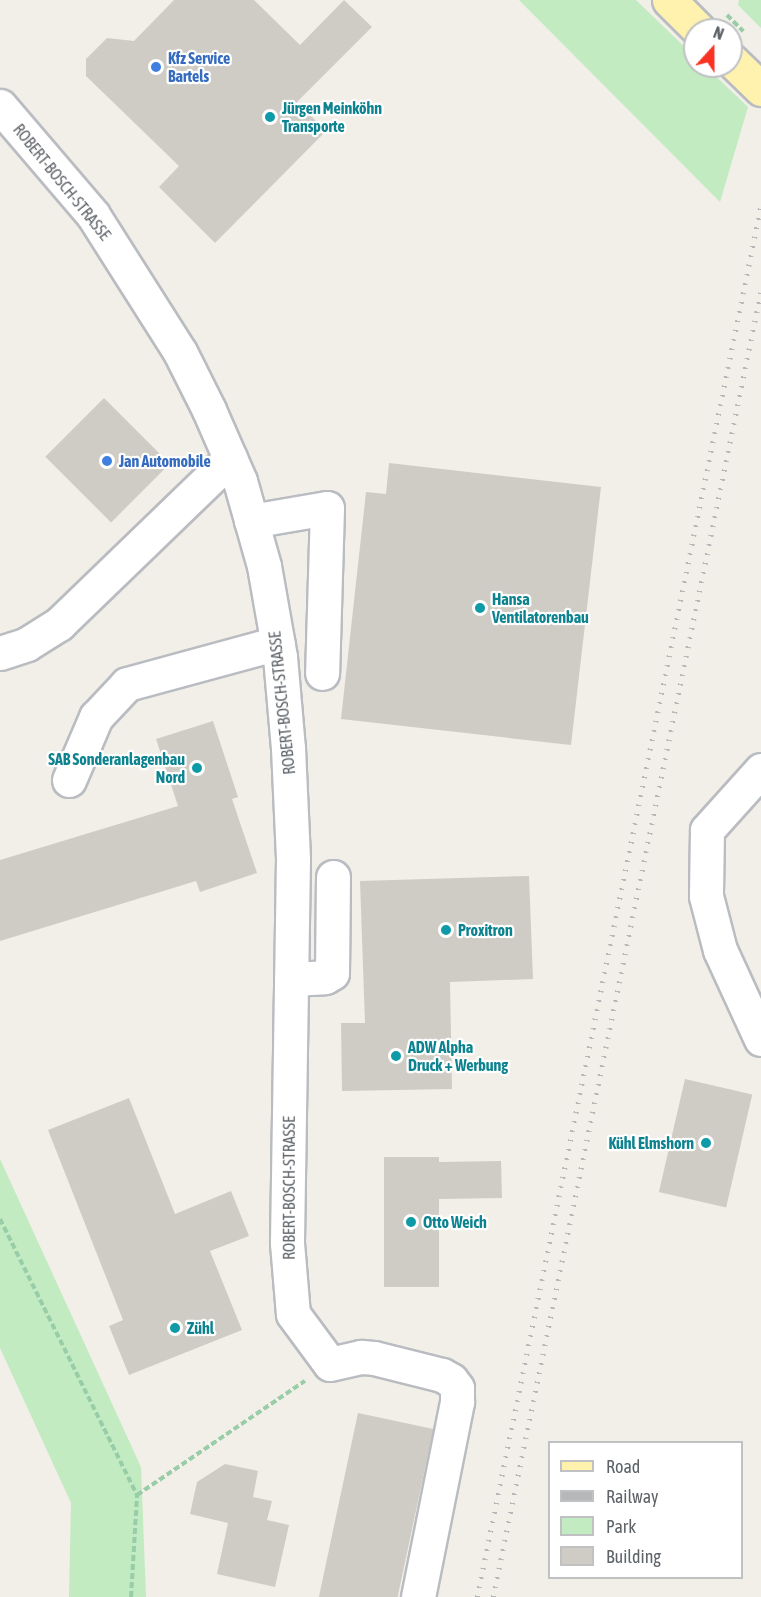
<!DOCTYPE html>
<html>
<head>
<meta charset="utf-8">
<style>
	body { margin:0 }
	#map { position:relative; width:761px; height:1597px; overflow:hidden; background:#f1efe7; font-family:"Asap Condensed",sans-serif }
	div>[style] { position:absolute }
	.green>* { inset:0; background:#c2ebc1 }
	.building>* { inset:0; background:#cfccc5; transform-origin:0 0 }
	.path>* { height:4px; margin-top:-2px; transform-origin:0; background:repeating-linear-gradient(90deg,#99cda7 0 6px,transparent 0 9px) }
	.roads { filter:drop-shadow(2px 0 #b9bcc1) drop-shadow(-2px 0 #b9bcc1) drop-shadow(0 2px #b9bcc1) drop-shadow(0 -2px #b9bcc1) }
	.minor>* { height:33px; margin:-16.5px; padding:0 16.5px; transform-origin:16.5px; border-radius:16.5px; background:#fff }
	.major>* { height:33px; margin:-16.5px; padding:0 16.5px; transform-origin:16.5px; border-radius:16.5px; background:#fff1ae }
	.rail>* { height:4.5px; margin-top:-2.25px; transform-origin:0; background:repeating-linear-gradient(90deg,#b6b7b8 0 1.5px,transparent 0 9.5px) }
	.dots>* { width:16px; height:16px; translate:-50% -50%; box-sizing:border-box; border:3px solid #fff; border-radius:50% }
	span { translate:-50% -50%; white-space:nowrap; text-align:center; line-height:1.15; -webkit-text-stroke:4.5px #fff; paint-order:stroke }
	.shop-label { font-size:16px; color:#366cbe; font-weight:700 }
	.left { translate:0 -50%; text-align:left }
	.culture-label { font-size:16px; color:#0d838f; font-weight:700 }
	.right { translate:-100% -50%; text-align:right }
	.street-label { font-size:16px; color:#5e6368 }
	.legend { position:absolute; left:548px; top:1441px; width:195px; height:138px; box-sizing:border-box; background:#fff; border:2px solid #bfc1c3; margin:0; padding:8px 10px; list-style:none; font-size:18px; color:#5e6368 }
	.legend li { display:flex; align-items:center; gap:12px; height:30px }
	.legend b { width:30px; border:2px solid #bfc1c3 }
	.north { position:absolute; left:683px; top:18px; width:60px; height:60px; box-sizing:border-box; background:#fff; border:2px solid #bfc1c3; border-radius:50%; rotate:21deg; font-size:16px; font-weight:700; line-height:24px; text-align:center; color:#5e6368 }
	.north::after { content:''; display:block; margin:auto; width:21px; height:27px; background:#fb3123; clip-path:polygon(50% 0,100% 100%,50% 72%,0 100%) }
</style>
</head>
<body>
<div id="map">
	<div class="green">
		<div style="clip-path:polygon(519px 0,636px 0,695px 57px,695px 66px,705px 66px,748px 107px,720px 202px)"></div>
		<div style="clip-path:polygon(739px 0,761px 0,761px 28px,738px 5px)"></div>
		<div style="clip-path:polygon(0 1159px,141px 1467px,146px 1597px,69px 1597px,71px 1503px,0 1348px)"></div>
	</div>
	<div class="building">
		<div style="clip-path:polygon(174px 0,254px 0,300px 45px,344px 0,372px 27px,297px 102px,326px 131px,215px 243px,159px 187px,179px 166px,86px 76px,86px 59px,107px 38px,134px 41px)"></div>
		<div style="left:104px;top:398px;width:93px;height:83px;rotate:45deg"></div>
		<div style="clip-path:polygon(389px 463px,601px 487px,571px 745px,341px 719px,366px 492px,386px 494px)"></div>
		<div style="clip-path:polygon(213px 721px,238px 797px,232px 799px,257px 873px,200px 892px,196px 881px,0 941px,0 860px,178px 806px,156px 739px)"></div>
		<div style="clip-path:polygon(529px 876px,533px 979px,450px 982px,452px 1089px,342px 1091px,341px 1023px,365px 1023px,360px 881px)"></div>
		<div style="left:685px;top:1079px;width:69px;height:116px;rotate:13deg"></div>
		<div style="clip-path:polygon(129px 1098px,175px 1214px,231px 1191px,249px 1236px,210px 1251px,242px 1330px,129px 1375px,109px 1326px,123px 1320px,48px 1130px)"></div>
		<div style="clip-path:polygon(384px 1157px,439px 1157px,439px 1162px,501px 1161px,502px 1198px,439px 1199px,439px 1287px,384px 1287px)"></div>
		<div style="left:358px;top:1413px;width:77px;height:188px;rotate:12deg"></div>
		<div style="clip-path:polygon(225px 1464px,258px 1471px,253px 1497px,272px 1501px,267px 1520px,289px 1525px,275px 1587px,217px 1574px,228px 1523px,190px 1514px,197px 1482px)"></div>
	</div>
	<div class="path">
		<div style="left:727px;top:15px;width:23px;rotate:45deg"></div>
		<div style="left:0;top:1219px;width:308px;rotate:63.6deg"></div>
		<div style="left:131px;top:1597px;width:102px;rotate:-86.6deg"></div>
		<div style="left:137px;top:1495px;width:203px;rotate:-34.2deg"></div>
	</div>
	<div class="roads">
		<div class="minor">
			<div style="left:0;top:106px;width:143px;rotate:49.5deg"></div>
			<div style="left:93px;top:215px;width:162px;rotate:57.6deg"></div>
			<div style="left:180px;top:352px;width:65px;rotate:63.4deg"></div>
			<div style="left:209px;top:410px;width:77px;rotate:66.4deg"></div>
			<div style="left:240px;top:481px;width:88px;rotate:74.2deg"></div>
			<div style="left:264px;top:566px;width:92px;rotate:80deg"></div>
			<div style="left:280px;top:657px;width:91px;rotate:85deg"></div>
			<div style="left:288px;top:748px;width:111px;rotate:87.4deg"></div>
			<div style="left:293px;top:859px;width:384px;rotate:90.9deg"></div>
			<div style="left:287px;top:1243px;width:71px;rotate:85.2deg"></div>
			<div style="left:293px;top:1314px;width:62px;rotate:53.5deg"></div>
			<div style="left:330px;top:1364px;width:32px;rotate:-13deg"></div>
			<div style="left:361px;top:1357px;width:13px;rotate:4deg"></div>
			<div style="left:374px;top:1358px;width:70px;rotate:14deg"></div>
			<div style="left:442px;top:1375px;width:10px;rotate:29deg"></div>
			<div style="left:451px;top:1380px;width:10px;rotate:53deg"></div>
			<div style="left:457px;top:1388px;width:14px;rotate:90deg"></div>
			<div style="left:457px;top:1402px;width:199px;rotate:101.3deg"></div>
			<div style="left:251px;top:521px;width:77px;rotate:-9.7deg"></div>
			<div style="left:327px;top:508px;width:165px;rotate:91.7deg"></div>
			<div style="left:0;top:653px;width:28px;rotate:-18deg"></div>
			<div style="left:27px;top:644px;width:38px;rotate:-32deg"></div>
			<div style="left:59px;top:624px;width:238px;rotate:-44deg"></div>
			<div style="left:761px;top:770px;width:81px;rotate:132deg"></div>
			<div style="left:707px;top:830px;width:66px;rotate:90.9deg"></div>
			<div style="left:706px;top:896px;width:56px;rotate:75.5deg"></div>
			<div style="left:720px;top:950px;width:98px;rotate:65.3deg"></div>
			<div style="left:69px;top:780px;width:69px;rotate:-66.8deg"></div>
			<div style="left:96px;top:717px;width:45px;rotate:-46.8deg"></div>
			<div style="left:127px;top:684px;width:156px;rotate:-15.2deg"></div>
			<div style="left:291px;top:979px;width:34px;rotate:-3deg"></div>
			<div style="left:325px;top:977px;width:8px;rotate:-30deg"></div>
			<div style="left:332px;top:973px;width:96px;rotate:-89.4deg"></div>
		</div>
		<div class="major">
			<div style="left:669px;top:0;width:42px;rotate:45deg"></div>
			<div style="left:731px;top:60px;width:42px;rotate:44deg"></div>
		</div>
	</div>
	<div class="rail">
		<div style="left:477px;top:1597px;width:1421px;rotate:-78.47deg"></div>
		<div style="left:493px;top:1597px;width:1334px;rotate:-78.41deg"></div>
	</div>
	<div class="dots">
		<div style="left:156px;top:67px;background:#3f7fe0"></div>
		<div style="left:270px;top:117px;background:#0f9aa8"></div>
		<div style="left:107px;top:461px;background:#3f7fe0"></div>
		<div style="left:480px;top:608px;background:#0f9aa8"></div>
		<div style="left:197px;top:768px;background:#0f9aa8"></div>
		<div style="left:446px;top:930px;background:#0f9aa8"></div>
		<div style="left:396px;top:1056px;background:#0f9aa8"></div>
		<div style="left:706px;top:1143px;background:#0f9aa8"></div>
		<div style="left:411px;top:1222px;background:#0f9aa8"></div>
		<div style="left:175px;top:1328px;background:#0f9aa8"></div>
	</div>
	<div class="shop-label">
		<span class="left" style="left:168px;top:67px">Kfz Service<br>Bartels</span>
		<span class="left" style="left:119px;top:461px">Jan Automobile</span>
	</div>
	<div class="culture-label">
		<span class="left" style="left:282px;top:117px">Jürgen Meinköhn<br>Transporte</span>
		<span class="left" style="left:492px;top:608px">Hansa<br>Ventilatorenbau</span>
		<span class="right" style="left:185px;top:768px">SAB Sonderanlagenbau<br>Nord</span>
		<span class="left" style="left:458px;top:930px">Proxitron</span>
		<span class="left" style="left:408px;top:1056px">ADW Alpha<br>Druck + Werbung</span>
		<span class="right" style="left:694px;top:1143px">Kühl Elmshorn</span>
		<span class="left" style="left:423px;top:1222px">Otto Weich</span>
		<span class="left" style="left:187px;top:1328px">Zühl</span>
	</div>
	<div class="street-label">
		<span style="left:62px;top:182px;rotate:51deg">ROBERT-BOSCH-STRASSE</span>
		<span style="left:282px;top:703px;rotate:-96deg">ROBERT-BOSCH-STRASSE</span>
		<span style="left:289px;top:1188px;rotate:-90deg">ROBERT-BOSCH-STRASSE</span>
	</div>
	<ul class="legend">
	<li><b style="height:8px;background:#fff1ae"></b>Road</li>
	<li><b style="height:8px;background:#b6b7b8"></b>Railway</li>
	<li><b style="height:16px;background:#c2ebc1"></b>Park</li>
	<li><b style="height:16px;background:#cfccc5"></b>Building</li>
	</ul>
	<div class="north">N</div>
</div>
</body>
</html>
